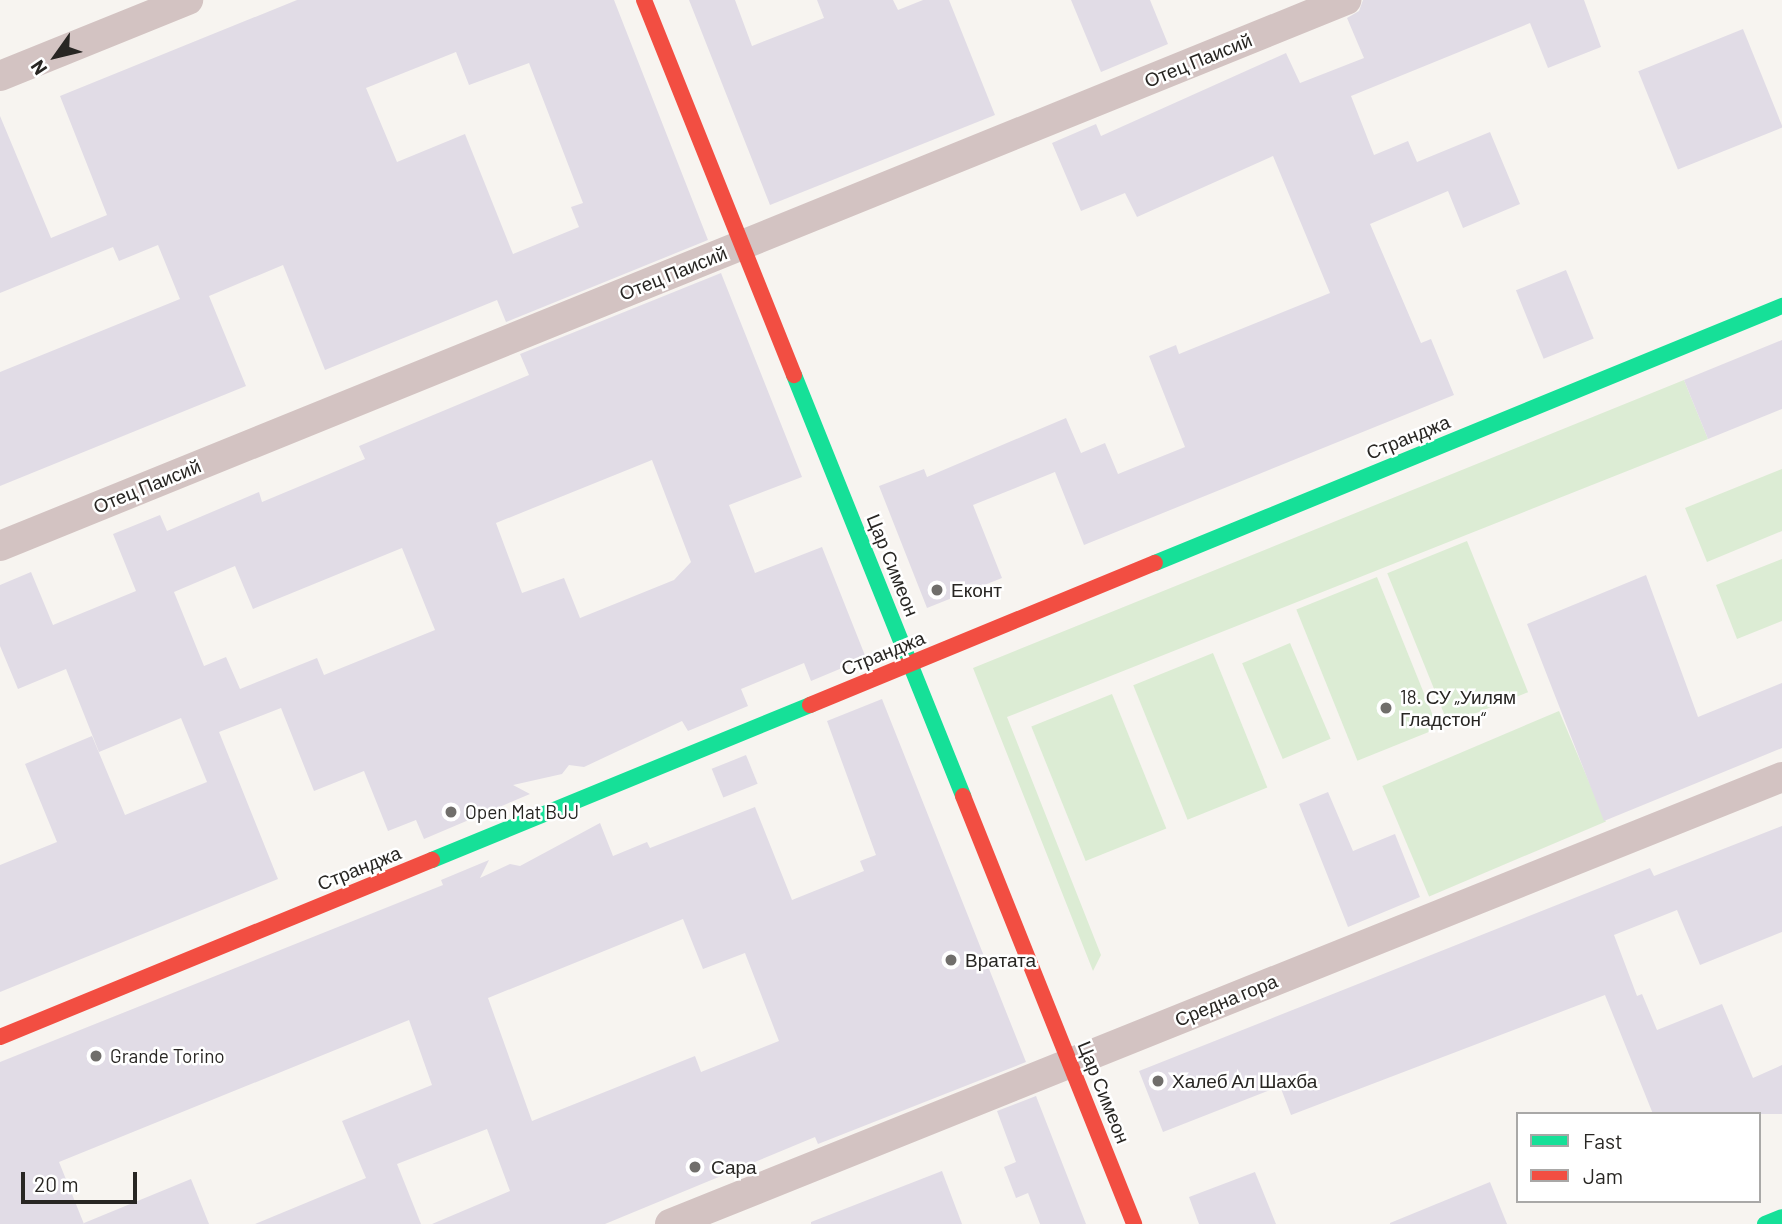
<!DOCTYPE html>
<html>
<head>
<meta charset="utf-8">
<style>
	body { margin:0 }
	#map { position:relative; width:1782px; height:1224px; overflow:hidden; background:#f7f4f0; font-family:Barlow,sans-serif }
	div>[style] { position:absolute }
	.green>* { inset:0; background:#dcecd4; transform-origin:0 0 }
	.building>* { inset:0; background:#e1dce6; transform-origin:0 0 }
	.street>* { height:30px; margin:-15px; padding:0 15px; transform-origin:15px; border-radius:15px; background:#d3c3c2 }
	.fast>* { height:16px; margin:-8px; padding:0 8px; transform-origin:8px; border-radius:8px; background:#16e098 }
	.jam>* { height:16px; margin:-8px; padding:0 8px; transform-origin:8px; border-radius:8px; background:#f24e42 }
	.dots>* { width:19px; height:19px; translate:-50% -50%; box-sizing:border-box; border:4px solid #fff; border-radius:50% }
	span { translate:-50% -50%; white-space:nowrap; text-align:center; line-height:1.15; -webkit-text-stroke:5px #fff; paint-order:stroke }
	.street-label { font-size:19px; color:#282623 }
	.poi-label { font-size:19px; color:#282623 }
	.left { translate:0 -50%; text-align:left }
	.legend { position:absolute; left:1516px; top:1112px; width:245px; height:91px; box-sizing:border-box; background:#fff; border:2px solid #a9a8a7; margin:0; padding:9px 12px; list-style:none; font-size:21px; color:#282623 }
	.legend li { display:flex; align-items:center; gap:14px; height:35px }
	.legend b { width:35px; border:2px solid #a9a8a7 }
	.north { position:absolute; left:21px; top:21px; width:70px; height:70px; -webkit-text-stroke:5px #fff; paint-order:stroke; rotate:236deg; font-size:19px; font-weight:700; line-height:28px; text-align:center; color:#282623 }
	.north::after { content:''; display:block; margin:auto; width:24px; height:32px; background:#282623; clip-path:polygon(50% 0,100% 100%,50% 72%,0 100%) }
	.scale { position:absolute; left:21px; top:1172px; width:116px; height:32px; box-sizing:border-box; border:4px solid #282623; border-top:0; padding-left:9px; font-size:21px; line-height:24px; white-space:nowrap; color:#282623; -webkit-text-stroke:5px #fff; paint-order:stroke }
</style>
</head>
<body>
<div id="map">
	<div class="green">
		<div style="clip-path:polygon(1684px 380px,1708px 439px,1007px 717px,1101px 955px,1093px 971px,973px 668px)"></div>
		<div style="clip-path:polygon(1782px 469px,1782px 531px,1707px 562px,1685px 508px)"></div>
		<div style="left:1467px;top:541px;width:163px;height:86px;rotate:68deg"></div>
		<div style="clip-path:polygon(1782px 559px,1782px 621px,1737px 639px,1716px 585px)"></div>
		<div style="left:1377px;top:577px;width:163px;height:87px;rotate:68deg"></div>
		<div style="left:1290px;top:643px;width:104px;height:52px;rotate:67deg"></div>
		<div style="left:1213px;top:653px;width:145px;height:86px;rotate:68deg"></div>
		<div style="left:1112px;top:694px;width:145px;height:87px;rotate:68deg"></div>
		<div style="left:1559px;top:711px;width:120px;height:192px;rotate:67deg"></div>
	</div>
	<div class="building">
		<div style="clip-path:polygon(evenodd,297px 0,614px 0,708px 240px,506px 322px,497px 300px,325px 370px,283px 265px,209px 296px,246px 386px,0 486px,0 372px,180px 299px,158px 245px,119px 261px,113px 247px,0 293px,0 116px,51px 238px,107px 215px,60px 96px,297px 0,456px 52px,469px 85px,529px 63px,583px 203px,571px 207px,579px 227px,513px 254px,465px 134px,397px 162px,366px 88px,456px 52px)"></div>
		<div style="clip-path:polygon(689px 0,735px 0,752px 46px,824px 18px,817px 0,893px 0,898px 10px,923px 0,949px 0,995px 115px,770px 205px)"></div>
		<div style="clip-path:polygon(1071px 0,1150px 0,1168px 44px,1101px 72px)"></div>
		<div style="clip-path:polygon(1363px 0,1584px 0,1601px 47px,1548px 68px,1530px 23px,1351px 96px,1374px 155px,1408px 141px,1417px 162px,1490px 132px,1520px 204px,1463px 228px,1448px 191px,1370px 224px,1421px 343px,1431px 339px,1454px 395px,1084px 545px,1055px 472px,973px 505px,1002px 578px,927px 608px,879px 486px,924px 469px,927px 477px,1066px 418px,1081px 453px,1105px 443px,1118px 474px,1185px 447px,1149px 356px,1176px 345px,1179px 354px,1330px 293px,1273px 156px,1137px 217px,1125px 193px,1081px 211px,1052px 143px,1096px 124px,1101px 136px,1286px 53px,1300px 83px,1364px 58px,1347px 18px,1359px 11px)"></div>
		<div style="left:1743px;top:29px;width:106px;height:113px;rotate:68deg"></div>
		<div style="left:1566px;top:270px;width:74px;height:54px;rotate:68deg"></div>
		<div style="clip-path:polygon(evenodd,721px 273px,802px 477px,729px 505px,755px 573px,822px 547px,866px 658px,811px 681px,804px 663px,741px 689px,748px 706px,688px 731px,682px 721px,584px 767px,569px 765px,562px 774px,513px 785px,530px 794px,424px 839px,416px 820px,388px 831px,364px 771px,314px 791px,281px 708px,219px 732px,278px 879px,0 992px,0 865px,57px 842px,25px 764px,92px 736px,125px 815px,207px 782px,181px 718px,99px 752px,66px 669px,18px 689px,0 646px,0 585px,31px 572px,53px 625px,136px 591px,113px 534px,160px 515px,167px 531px,259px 492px,262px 502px,365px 459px,359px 446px,529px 375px,520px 354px,721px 273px,652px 460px,691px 562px,674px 580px,580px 618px,564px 578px,522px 593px,496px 523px,652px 460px,721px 273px,402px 548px,435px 630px,324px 675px,317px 658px,240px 689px,226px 657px,204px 666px,174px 592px,235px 566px,253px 609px,402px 548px)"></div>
		<div style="clip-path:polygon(1782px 340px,1782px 409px,1708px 439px,1684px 380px)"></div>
		<div style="clip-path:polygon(1646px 575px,1698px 717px,1782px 683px,1782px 748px,1604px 821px,1527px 624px)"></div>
		<div style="clip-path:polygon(evenodd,882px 699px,1026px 1062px,818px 1144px,815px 1137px,605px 1224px,432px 1224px,510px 1191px,487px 1129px,397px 1164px,421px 1224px,255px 1224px,366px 1178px,342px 1121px,432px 1085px,409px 1020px,59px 1162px,84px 1224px,0 1224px,0 1062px,443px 885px,441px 880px,489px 860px,480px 878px,510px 864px,520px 866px,600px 823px,613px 856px,647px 842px,650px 848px,755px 807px,792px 900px,864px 871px,860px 861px,876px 855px,827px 721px,882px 699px,683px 919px,703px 969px,745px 953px,779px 1041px,701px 1072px,695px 1056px,532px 1121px,488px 998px,683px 919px)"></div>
		<div style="left:746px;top:755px;width:31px;height:37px;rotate:68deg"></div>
		<div style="clip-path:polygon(1328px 792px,1353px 851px,1395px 834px,1420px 897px,1348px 927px,1299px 804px)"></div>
		<div style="clip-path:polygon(1782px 826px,1782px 932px,1700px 965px,1677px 910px,1614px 935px,1637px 996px,1642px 994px,1657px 1030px,1722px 1004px,1753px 1078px,1782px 1065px,1782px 1114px,1653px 1114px,1605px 995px,1291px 1115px,1280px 1086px,1163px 1132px,1139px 1071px,1650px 868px,1654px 876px)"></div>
		<div style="clip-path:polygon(1036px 1096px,1086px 1224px,1040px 1224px,1028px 1193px,1016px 1198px,1004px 1167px,1016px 1162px,997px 1111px)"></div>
		<div style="clip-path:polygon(942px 1171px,962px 1224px,811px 1224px,811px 1222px)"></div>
		<div style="clip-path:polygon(1255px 1172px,1276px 1224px,1199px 1224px,1189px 1197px)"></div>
		<div style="clip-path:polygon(191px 1179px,209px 1224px,84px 1224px,84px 1223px)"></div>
		<div style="clip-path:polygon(1490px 1182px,1507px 1224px,1390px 1224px,1390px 1223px)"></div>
	</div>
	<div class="street">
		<div style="left:0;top:76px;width:203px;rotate:-22deg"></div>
		<div style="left:0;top:546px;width:1453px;rotate:-22.08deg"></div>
		<div style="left:670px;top:1224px;width:1198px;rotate:-21.9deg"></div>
	</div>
	<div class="fast">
		<div style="left:794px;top:375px;width:454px;rotate:68.1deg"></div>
		<div style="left:1155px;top:563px;width:678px;rotate:-22.29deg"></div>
		<div style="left:432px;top:860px;width:409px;rotate:-22.3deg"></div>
		<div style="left:1765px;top:1224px;width:18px;rotate:-22deg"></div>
	</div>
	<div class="jam">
		<div style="left:644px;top:0;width:404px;rotate:68.2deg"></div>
		<div style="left:810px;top:705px;width:373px;rotate:-22.4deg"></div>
		<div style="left:963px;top:796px;width:461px;rotate:68.2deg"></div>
		<div style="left:0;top:1037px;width:467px;rotate:-22.3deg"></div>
	</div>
	<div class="dots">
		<div style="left:937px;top:590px;background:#706e6b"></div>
		<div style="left:1386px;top:708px;background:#706e6b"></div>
		<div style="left:451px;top:812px;background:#706e6b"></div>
		<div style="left:951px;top:960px;background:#706e6b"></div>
		<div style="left:96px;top:1056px;background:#706e6b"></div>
		<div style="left:1158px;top:1081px;background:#706e6b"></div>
		<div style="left:695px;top:1167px;background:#706e6b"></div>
	</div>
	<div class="street-label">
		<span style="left:1198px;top:60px;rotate:-22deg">Отец Паисий</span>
		<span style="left:673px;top:273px;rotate:-22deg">Отец Паисий</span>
		<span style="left:1408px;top:437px;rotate:-22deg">Странджа</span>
		<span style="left:147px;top:486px;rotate:-22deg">Отец Паисий</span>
		<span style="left:893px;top:565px;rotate:68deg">Цар Симеон</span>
		<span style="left:883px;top:653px;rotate:-22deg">Странджа</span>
		<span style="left:359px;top:868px;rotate:-22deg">Странджа</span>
		<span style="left:1226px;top:1000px;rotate:-22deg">Средна гора</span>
		<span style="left:1104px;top:1092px;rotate:68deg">Цар Симеон</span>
	</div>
	<div class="poi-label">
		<span class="left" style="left:951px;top:590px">Еконт</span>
		<span class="left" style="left:1400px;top:708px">18. СУ „Уилям<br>Гладстон“</span>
		<span class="left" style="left:465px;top:812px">Open Mat BJJ</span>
		<span class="left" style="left:965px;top:960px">Вратата</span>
		<span class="left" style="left:110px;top:1056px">Grande Torino</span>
		<span class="left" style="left:1172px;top:1081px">Халеб Ал Шахба</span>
		<span class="left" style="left:711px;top:1167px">Сара</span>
	</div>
	<ul class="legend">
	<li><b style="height:9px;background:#16e098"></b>Fast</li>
	<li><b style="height:9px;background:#f24e42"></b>Jam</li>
	</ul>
	<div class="north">N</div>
	<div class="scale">20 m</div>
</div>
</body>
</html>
